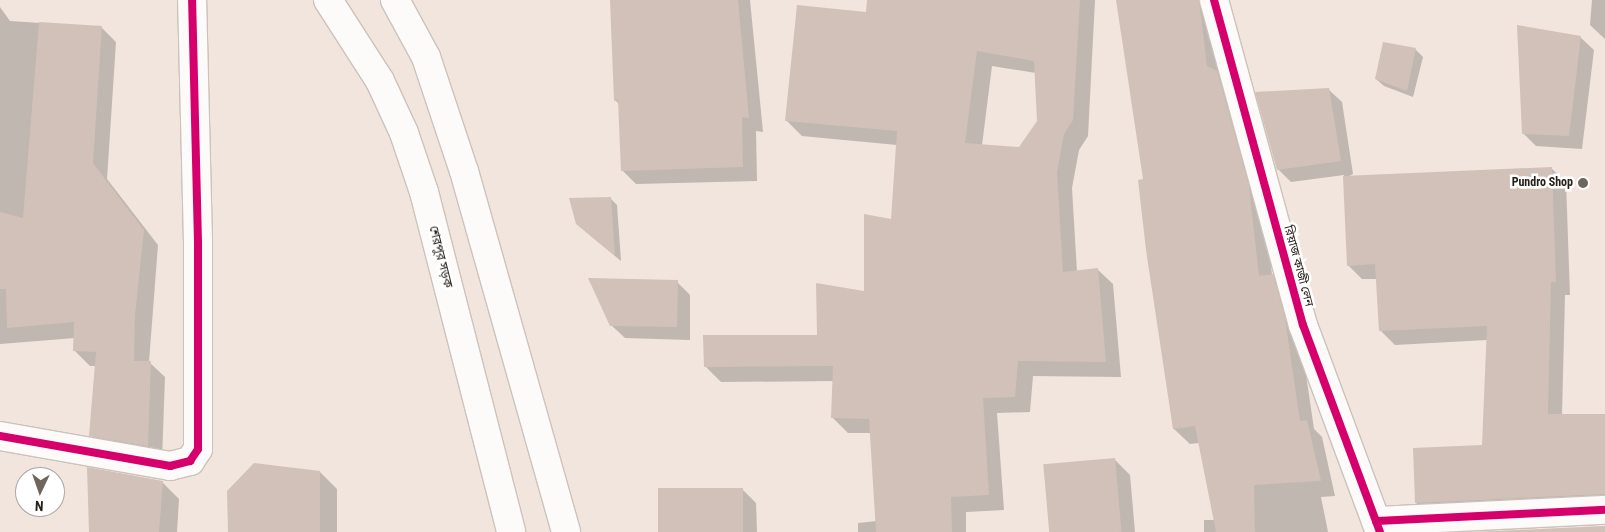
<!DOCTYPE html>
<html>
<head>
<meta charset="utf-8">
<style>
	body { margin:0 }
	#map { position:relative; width:1605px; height:532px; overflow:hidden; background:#f1e5dd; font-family:"Roboto Condensed","Noto Sans Bengali",sans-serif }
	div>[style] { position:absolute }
	.shadow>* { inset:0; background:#0003 }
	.building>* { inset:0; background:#d2c1b8; transform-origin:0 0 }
	.roads { filter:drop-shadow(1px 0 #ccc2bc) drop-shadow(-1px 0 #ccc2bc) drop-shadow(0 1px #ccc2bc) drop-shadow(0 -1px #ccc2bc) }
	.street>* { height:28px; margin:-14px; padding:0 14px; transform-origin:14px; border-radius:14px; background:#fdfbfa }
	.secondary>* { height:28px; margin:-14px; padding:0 14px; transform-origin:14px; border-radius:14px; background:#fdfbfa }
	.highway>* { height:28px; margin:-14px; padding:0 14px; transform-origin:14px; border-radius:14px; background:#fdfbfa }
	.cycleway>* { height:8px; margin:-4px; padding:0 4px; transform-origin:4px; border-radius:4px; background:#d6006c }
	.dots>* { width:14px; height:14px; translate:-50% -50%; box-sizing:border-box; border:2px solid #fff; border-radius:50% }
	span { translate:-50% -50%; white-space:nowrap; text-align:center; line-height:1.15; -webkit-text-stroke:5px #fff; paint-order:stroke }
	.poi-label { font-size:12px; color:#27201a; font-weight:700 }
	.right { translate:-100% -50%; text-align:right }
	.street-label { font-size:12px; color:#27201a }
	.north { position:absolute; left:15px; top:467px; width:50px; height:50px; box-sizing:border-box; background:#fff; border:1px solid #a9a6a3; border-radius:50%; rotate:183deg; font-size:14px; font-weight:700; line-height:20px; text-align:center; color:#27201a }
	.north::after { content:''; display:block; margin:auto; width:18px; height:22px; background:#6e655e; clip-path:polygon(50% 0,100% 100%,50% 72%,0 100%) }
</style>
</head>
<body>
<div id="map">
	<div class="shadow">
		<div style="clip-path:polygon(611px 0,750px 0,763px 132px,756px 131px,757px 181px,636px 184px,622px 170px,620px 105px,615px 100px)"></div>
		<div style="clip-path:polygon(evenodd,868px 0,1095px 0,1088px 136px,1079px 150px,1072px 188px,1077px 272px,1097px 269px,1113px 284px,1121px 377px,1033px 376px,1030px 412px,997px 413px,1004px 510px,966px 512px,966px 532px,858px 532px,858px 523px,877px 521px,871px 433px,848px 433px,833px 418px,834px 381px,721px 382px,705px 366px,819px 337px,866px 293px,893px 221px,897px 145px,802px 136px,787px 121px,867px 13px,868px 0,992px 66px,1036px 73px,1039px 122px,1019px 148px,982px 145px,992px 66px)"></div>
		<div style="clip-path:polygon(1118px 0,1212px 0,1264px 203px,1272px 275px,1288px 291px,1300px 334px,1314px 429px,1322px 437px,1335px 496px,1321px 497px,1328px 532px,1204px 532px,1204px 520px,1215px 520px,1199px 443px,1190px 444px,1174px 429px,1147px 250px,1145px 180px)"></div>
		<div style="clip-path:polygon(1592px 0,1605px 0,1605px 39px,1590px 25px)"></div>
		<div style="clip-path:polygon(0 7px,10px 21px,101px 27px,116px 42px,107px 179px,158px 245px,149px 362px,165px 377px,162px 460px,106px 450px,91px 435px,96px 366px,90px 366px,75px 351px,75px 338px,0 344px)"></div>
		<div style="clip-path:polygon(1580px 37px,1594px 50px,1582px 149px,1536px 146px,1523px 133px)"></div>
		<div style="clip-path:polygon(1384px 44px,1416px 50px,1423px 57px,1413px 97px,1384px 86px,1376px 79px)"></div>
		<div style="clip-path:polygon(1328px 89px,1342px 102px,1353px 174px,1347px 177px,1551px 168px,1566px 182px,1570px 295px,1565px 295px,1562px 415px,1605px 415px,1605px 509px,1430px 517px,1416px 503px,1484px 446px,1487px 340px,1395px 345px,1381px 331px,1377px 279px,1362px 279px,1348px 265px,1344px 175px,1291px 182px,1278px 169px)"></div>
		<div style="clip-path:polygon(610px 198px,617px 205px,621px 261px,585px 231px)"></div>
		<div style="clip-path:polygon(677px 282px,690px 295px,690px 340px,625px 338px,611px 325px)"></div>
		<div style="clip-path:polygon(1114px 459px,1130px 475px,1135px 532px,1051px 532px)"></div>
		<div style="clip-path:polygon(320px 472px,337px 489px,337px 532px,229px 532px)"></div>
		<div style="clip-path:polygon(162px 482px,179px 499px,177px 532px,90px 532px)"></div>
		<div style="clip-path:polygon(742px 489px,756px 503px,757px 532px,661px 532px)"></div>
	</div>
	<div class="building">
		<div style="clip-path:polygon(610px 0,738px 0,749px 118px,742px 117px,743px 167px,621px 171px,618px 100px,614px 101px)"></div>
		<div style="clip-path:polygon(evenodd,867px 0,1080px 0,1073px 120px,1064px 134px,1057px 172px,1063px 272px,1098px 268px,1106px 362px,1018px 361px,1015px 397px,983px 398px,989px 495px,951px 497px,952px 532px,876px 532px,869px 419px,831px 418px,833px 366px,704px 367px,703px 335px,817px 335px,816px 283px,864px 291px,864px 214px,891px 219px,897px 131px,785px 121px,797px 5px,866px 12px,867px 0,977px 51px,1034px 61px,1037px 121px,1019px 147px,965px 143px,977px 51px)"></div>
		<div style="clip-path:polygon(1116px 0,1199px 0,1207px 66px,1217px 71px,1249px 186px,1259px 276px,1273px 274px,1285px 318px,1300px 421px,1307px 420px,1321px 481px,1254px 485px,1255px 532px,1216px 532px,1195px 426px,1173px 429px,1146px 250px,1138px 180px,1143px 179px)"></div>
		<div style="clip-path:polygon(39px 22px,102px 26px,93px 163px,144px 230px,135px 315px,134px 361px,151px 361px,148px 446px,89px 436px,96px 352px,73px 351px,74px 322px,7px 328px,6px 289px,0 289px,0 212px,23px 218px)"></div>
		<div style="clip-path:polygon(1517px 25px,1581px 36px,1569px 136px,1522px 134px)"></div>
		<div style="clip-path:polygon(1383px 42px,1416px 48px,1407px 91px,1375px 79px)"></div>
		<div style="clip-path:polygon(1329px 88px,1341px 161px,1277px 170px,1255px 92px)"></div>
		<div style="clip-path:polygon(1552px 167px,1556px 282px,1551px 282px,1548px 414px,1605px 414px,1605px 494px,1415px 503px,1413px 448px,1482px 445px,1487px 326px,1379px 331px,1375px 264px,1347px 266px,1343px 176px)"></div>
		<div style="clip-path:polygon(611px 197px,615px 256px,576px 224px,569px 198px)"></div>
		<div style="clip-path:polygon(588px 278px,678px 280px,677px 327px,610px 326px)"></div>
		<div style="left:1115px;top:458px;width:74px;height:72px;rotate:85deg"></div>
		<div style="clip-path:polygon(254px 463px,320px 471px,320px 532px,228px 532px,227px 491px)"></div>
		<div style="clip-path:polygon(87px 467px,163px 481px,159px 532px,89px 532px)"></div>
		<div style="left:658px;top:488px;width:85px;height:44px"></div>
		<div style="clip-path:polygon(1605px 526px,1605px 532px,1473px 532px)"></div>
	</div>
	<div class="roads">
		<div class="street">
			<div style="left:0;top:436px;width:173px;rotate:10deg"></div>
			<div style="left:170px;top:466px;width:21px;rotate:-14deg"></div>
			<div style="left:190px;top:461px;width:14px;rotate:-56deg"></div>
			<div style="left:198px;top:449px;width:207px;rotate:-90deg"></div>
			<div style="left:198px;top:242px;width:242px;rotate:-91.4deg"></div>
			<div style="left:1376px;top:521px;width:229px;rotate:-2.8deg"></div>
		</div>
		<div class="secondary">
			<div style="left:1214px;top:0;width:337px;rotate:74.7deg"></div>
			<div style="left:1303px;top:325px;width:221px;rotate:69.6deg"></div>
		</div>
		<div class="highway">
			<div style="left:328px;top:0;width:96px;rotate:57.3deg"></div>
			<div style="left:380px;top:81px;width:57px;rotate:65.2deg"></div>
			<div style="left:404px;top:133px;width:62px;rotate:71.3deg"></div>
			<div style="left:424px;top:192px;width:351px;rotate:75.6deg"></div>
			<div style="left:395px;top:0;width:65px;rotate:61.5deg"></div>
			<div style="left:426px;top:57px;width:120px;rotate:71.6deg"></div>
			<div style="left:464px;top:171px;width:375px;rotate:74.2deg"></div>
		</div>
	</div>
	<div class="cycleway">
		<div style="left:1214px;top:0;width:337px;rotate:74.7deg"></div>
		<div style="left:1303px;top:325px;width:221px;rotate:69.6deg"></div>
		<div style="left:0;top:436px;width:173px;rotate:10deg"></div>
		<div style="left:170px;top:466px;width:21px;rotate:-14deg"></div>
		<div style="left:190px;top:461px;width:14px;rotate:-56deg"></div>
		<div style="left:198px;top:449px;width:207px;rotate:-90deg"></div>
		<div style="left:198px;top:242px;width:242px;rotate:-91.4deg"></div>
		<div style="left:1376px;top:521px;width:229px;rotate:-2.8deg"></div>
	</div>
	<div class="dots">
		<div style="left:1583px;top:183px;background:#6e655e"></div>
	</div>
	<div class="poi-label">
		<span class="right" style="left:1573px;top:183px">Pundro Shop</span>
	</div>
	<div class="street-label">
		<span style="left:440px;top:257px;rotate:76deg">শেরপুর সড়ক</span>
		<span style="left:1298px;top:266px;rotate:75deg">রিয়াজ কাজী লেন</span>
	</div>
	<div class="north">N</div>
</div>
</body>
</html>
